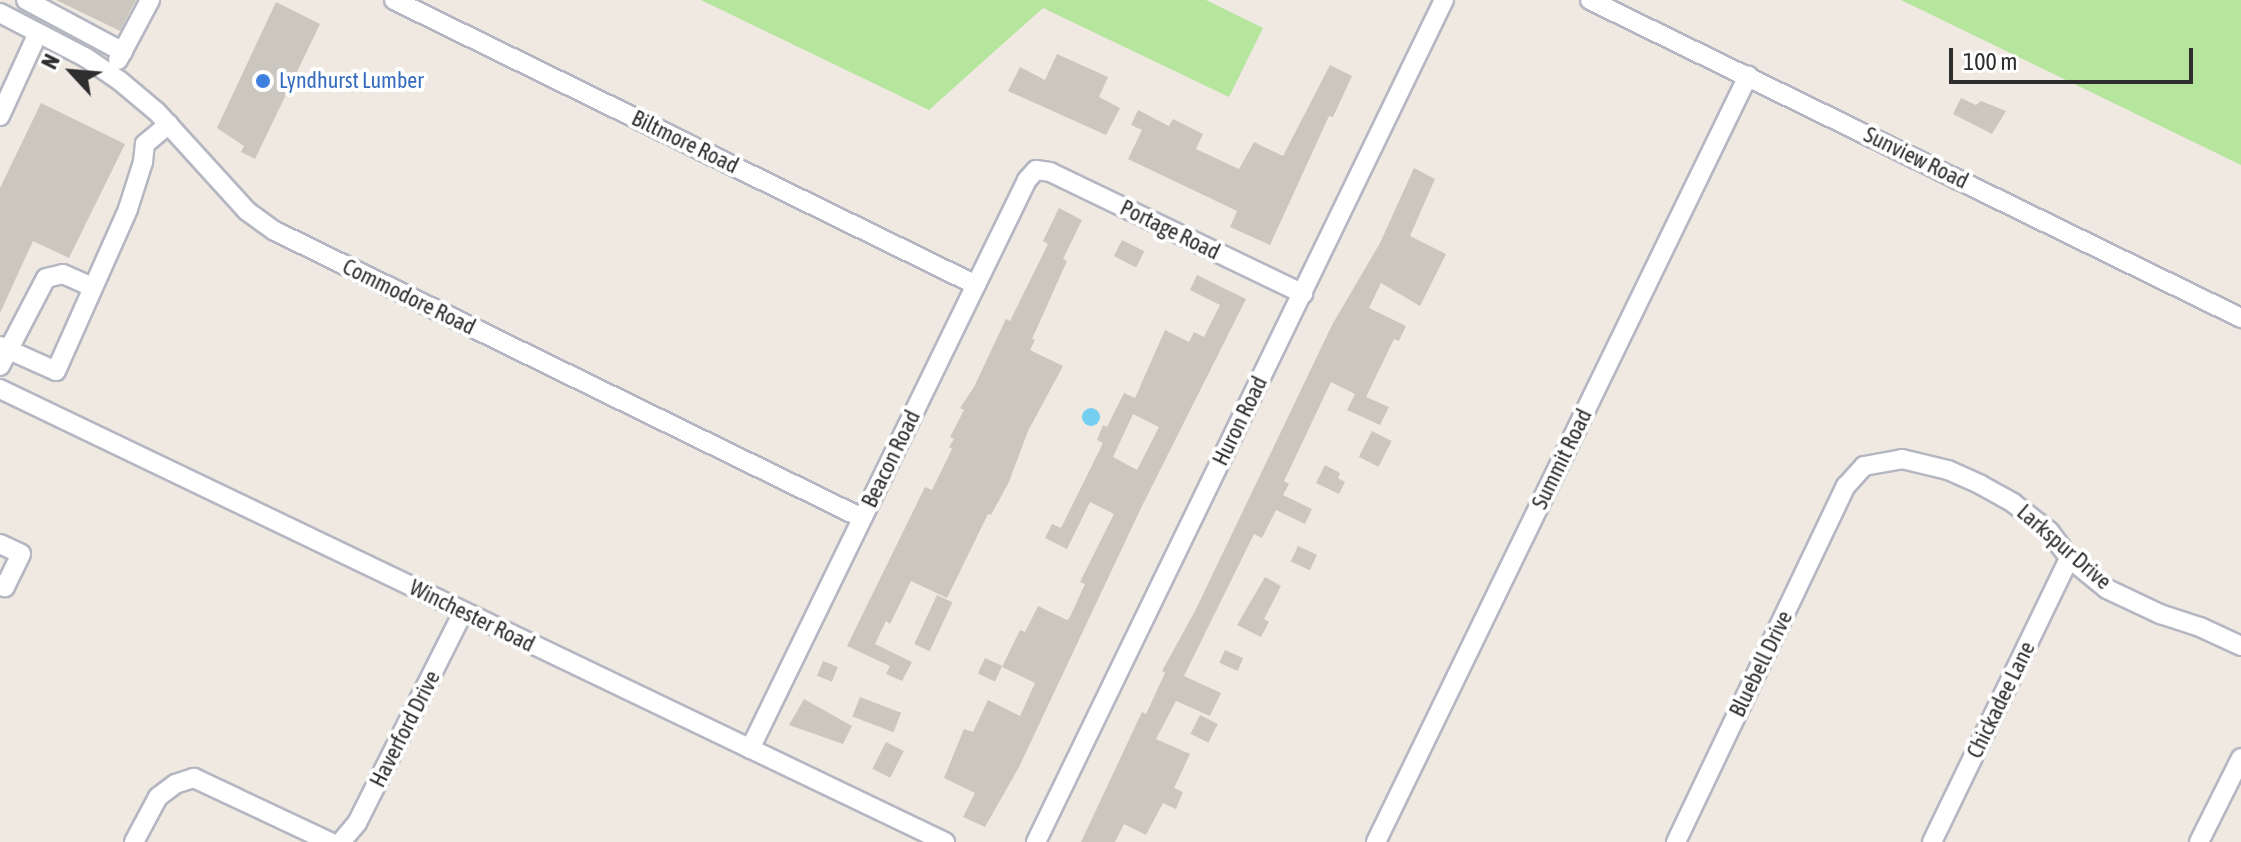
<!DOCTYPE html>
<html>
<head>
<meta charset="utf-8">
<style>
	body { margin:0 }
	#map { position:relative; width:2241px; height:842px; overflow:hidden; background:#efe9e1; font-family:"Asap Condensed",sans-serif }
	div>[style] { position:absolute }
	.green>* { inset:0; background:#b6e59e }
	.water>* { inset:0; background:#75cff0 }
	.round { border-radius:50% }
	.building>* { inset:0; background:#cbc7bf; transform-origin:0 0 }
	.roads { filter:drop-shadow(2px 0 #b4b7c1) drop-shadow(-2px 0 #b4b7c1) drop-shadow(0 2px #b4b7c1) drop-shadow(0 -2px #b4b7c1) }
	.minor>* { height:18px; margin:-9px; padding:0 9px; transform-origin:9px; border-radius:9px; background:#fff }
	.dots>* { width:22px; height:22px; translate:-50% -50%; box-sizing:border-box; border:4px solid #fff; border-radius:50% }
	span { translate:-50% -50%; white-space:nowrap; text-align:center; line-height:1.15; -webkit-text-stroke:8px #fff; paint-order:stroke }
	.shop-label { font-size:22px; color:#366cbe }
	.left { translate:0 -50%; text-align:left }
	.street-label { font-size:22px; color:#2e2e2e }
	.north { position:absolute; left:32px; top:32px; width:80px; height:80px; -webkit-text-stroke:6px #fff; paint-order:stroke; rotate:296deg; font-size:22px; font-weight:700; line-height:32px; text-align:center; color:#2e2e2e }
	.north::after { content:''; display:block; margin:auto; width:28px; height:36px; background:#2e2e2e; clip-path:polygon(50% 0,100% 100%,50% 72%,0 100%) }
	.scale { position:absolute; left:1949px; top:48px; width:244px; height:36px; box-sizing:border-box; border:4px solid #2e2e2e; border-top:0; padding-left:10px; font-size:24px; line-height:28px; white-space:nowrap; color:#2e2e2e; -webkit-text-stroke:6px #fff; paint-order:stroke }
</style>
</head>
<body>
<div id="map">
	<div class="green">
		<div style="clip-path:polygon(701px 0,1206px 0,1263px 28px,1229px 97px,1043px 8px,929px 110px)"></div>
		<div style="clip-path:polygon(1901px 0,2241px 0,2241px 165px)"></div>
	</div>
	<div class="water">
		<div class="round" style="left:1082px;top:408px;width:18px;height:18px"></div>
	</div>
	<div class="building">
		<div style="clip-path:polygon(56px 0,136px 0,120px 31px)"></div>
		<div style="clip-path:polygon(276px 2px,320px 24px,255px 159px,241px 152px,244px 146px,217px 128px)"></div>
		<div style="clip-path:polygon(1057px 54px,1108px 77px,1099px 97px,1120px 108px,1106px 135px,1008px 91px,1020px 67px,1045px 80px)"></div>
		<div style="clip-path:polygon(1330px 65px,1352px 76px,1333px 117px,1329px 116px,1270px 245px,1230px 227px,1237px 211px,1128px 159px,1142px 130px,1131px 125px,1138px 110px,1169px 126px,1173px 119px,1203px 134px,1196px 149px,1239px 169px,1254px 142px,1283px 156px)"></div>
		<div style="clip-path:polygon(1961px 98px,1976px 105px,1981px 101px,2006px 111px,1992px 134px,1953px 114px)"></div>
		<div style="clip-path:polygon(41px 103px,125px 144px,69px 258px,33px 241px,0 313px,0 188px)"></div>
		<div style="clip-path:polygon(1414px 168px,1435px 179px,1410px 236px,1446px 254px,1420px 306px,1381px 283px,1369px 308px,1406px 326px,1399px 341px,1394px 339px,1366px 397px,1389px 407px,1380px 425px,1347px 410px,1355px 394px,1331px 382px,1284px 481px,1289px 484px,1283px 495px,1312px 509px,1305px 524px,1276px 510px,1262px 538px,1254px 534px,1184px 676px,1221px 693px,1210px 716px,1176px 701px,1156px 739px,1190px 754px,1174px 788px,1183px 792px,1176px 809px,1163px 803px,1146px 835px,1124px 824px,1115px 842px,1081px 842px,1142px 712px,1146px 714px,1165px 673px,1162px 671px,1195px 611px,1332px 325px,1380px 243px)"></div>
		<div style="clip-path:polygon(1059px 208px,1082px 220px,1063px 259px,1067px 261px,1032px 339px,1035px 340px,1030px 350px,1063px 366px,1028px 431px,1009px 482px,991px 515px,988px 514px,947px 598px,911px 581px,890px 624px,886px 621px,875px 644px,912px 662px,902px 681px,886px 674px,890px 666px,847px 646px,925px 487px,932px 490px,952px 449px,949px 447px,954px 439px,950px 437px,964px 410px,960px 408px,974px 387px,1006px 319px,1010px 321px,1048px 244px,1043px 241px)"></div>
		<div style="left:1122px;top:240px;width:25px;height:18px;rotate:27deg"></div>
		<div style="clip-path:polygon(evenodd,1197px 275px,1246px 299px,1142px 506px,1019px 767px,985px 827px,963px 817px,975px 793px,944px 778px,964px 729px,973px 732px,988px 700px,1020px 716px,1035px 683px,1002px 667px,1020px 630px,1025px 632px,1038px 606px,1067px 620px,1070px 617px,1085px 584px,1080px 582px,1114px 514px,1090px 502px,1067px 549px,1045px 538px,1052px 524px,1061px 528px,1103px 443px,1097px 440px,1103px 425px,1107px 427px,1124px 393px,1135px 398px,1165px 330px,1189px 342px,1194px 332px,1204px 337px,1220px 305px,1190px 290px,1197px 275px,1133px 414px,1159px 427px,1137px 470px,1113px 457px,1133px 414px)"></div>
		<div style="left:1372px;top:431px;width:22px;height:29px;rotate:27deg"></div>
		<div style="clip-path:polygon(1325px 465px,1340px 473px,1338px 478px,1345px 482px,1339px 494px,1316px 483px)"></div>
		<div style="left:1298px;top:546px;width:21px;height:17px;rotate:25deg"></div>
		<div style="clip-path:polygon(1265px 577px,1281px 586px,1264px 619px,1269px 622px,1261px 637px,1237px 625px)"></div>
		<div style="left:937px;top:595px;width:17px;height:54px;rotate:25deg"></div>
		<div style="left:1225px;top:650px;width:20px;height:14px;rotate:24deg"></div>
		<div style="left:985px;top:658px;width:19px;height:17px;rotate:25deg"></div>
		<div style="left:823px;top:661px;width:16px;height:16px;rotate:22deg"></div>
		<div style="left:860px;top:697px;width:44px;height:21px;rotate:21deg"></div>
		<div style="clip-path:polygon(804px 699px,852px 726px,843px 744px,789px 725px)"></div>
		<div style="left:1200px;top:715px;width:20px;height:21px;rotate:27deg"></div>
		<div style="left:886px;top:742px;width:20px;height:30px;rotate:27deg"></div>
	</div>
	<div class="roads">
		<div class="minor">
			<div style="left:26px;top:0;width:110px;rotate:28.2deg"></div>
			<div style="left:394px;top:0;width:648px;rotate:26.09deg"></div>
			<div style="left:1590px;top:0;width:725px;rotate:26.03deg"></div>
			<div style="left:0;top:13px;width:96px;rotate:27.4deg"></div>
			<div style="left:85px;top:57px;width:42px;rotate:34.4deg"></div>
			<div style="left:120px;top:81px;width:48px;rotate:40deg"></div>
			<div style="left:157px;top:112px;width:134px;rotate:47.7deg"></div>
			<div style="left:247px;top:211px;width:34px;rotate:36deg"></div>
			<div style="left:275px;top:231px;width:653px;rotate:26.06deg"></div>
			<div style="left:118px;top:60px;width:68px;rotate:-61.9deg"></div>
			<div style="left:0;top:116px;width:91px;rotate:-65.4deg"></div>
			<div style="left:0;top:346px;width:61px;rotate:24.1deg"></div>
			<div style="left:56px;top:371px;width:177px;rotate:-66deg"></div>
			<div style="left:128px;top:209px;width:49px;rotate:-72.3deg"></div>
			<div style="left:143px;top:162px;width:18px;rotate:-84deg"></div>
			<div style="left:145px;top:144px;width:31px;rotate:-40deg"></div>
			<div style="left:0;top:366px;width:99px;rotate:-62.4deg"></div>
			<div style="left:46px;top:278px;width:17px;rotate:-13deg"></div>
			<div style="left:63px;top:274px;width:32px;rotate:24deg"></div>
			<div style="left:0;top:389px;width:1048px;rotate:25.61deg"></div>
			<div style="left:0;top:544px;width:23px;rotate:25deg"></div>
			<div style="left:21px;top:554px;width:37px;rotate:116deg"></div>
			<div style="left:5px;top:587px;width:6px;rotate:-149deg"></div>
			<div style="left:750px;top:749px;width:633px;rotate:-64.04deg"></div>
			<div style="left:1027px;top:180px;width:13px;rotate:-48deg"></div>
			<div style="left:1036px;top:170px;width:14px;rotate:8deg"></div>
			<div style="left:1050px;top:172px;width:281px;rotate:25.7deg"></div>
			<div style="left:134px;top:842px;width:51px;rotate:-61.9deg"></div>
			<div style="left:158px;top:797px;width:21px;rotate:-37deg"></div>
			<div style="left:175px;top:784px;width:20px;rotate:-18deg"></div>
			<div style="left:194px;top:778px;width:150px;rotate:25.2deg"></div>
			<div style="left:341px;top:842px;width:25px;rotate:-50deg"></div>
			<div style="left:357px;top:823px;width:236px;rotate:-63.3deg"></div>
			<div style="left:1036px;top:842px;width:936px;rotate:-64.15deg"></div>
			<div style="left:1376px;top:842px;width:852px;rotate:-64.1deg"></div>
			<div style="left:1676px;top:842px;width:395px;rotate:-64.5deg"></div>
			<div style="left:1846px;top:486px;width:27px;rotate:-48deg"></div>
			<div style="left:1864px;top:466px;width:39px;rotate:-10deg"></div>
			<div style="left:1902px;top:459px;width:47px;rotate:13.4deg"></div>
			<div style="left:1948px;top:470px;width:36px;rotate:24deg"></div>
			<div style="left:1981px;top:485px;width:37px;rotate:29deg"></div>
			<div style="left:2013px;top:503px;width:46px;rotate:37.9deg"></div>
			<div style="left:2049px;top:531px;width:34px;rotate:53deg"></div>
			<div style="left:2069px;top:558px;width:49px;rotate:39.2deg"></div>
			<div style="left:2107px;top:589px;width:59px;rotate:25.3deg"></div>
			<div style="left:2160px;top:614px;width:42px;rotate:18deg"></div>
			<div style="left:2200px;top:627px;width:45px;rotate:24.9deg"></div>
			<div style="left:1932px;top:842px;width:315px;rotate:-64.2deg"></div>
			<div style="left:2199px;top:842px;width:94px;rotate:-63.4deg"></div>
		</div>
	</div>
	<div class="dots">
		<div style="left:263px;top:81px;background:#3f7fe0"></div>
	</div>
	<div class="shop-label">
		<span class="left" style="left:279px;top:81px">Lyndhurst Lumber</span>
	</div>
	<div class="street-label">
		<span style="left:685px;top:142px;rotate:26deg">Biltmore Road</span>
		<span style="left:1916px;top:158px;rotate:26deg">Sunview Road</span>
		<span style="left:1170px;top:230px;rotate:26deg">Portage Road</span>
		<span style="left:409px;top:297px;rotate:26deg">Commodore Road</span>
		<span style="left:1240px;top:421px;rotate:-64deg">Huron Road</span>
		<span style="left:891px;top:459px;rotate:-64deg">Beacon Road</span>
		<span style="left:1562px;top:459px;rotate:-64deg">Summit Road</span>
		<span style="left:2064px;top:547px;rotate:41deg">Larkspur Drive</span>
		<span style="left:472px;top:616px;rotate:26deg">Winchester Road</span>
		<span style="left:1761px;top:664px;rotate:-64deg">Bluebell Drive</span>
		<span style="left:2001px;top:700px;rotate:-64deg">Chickadee Lane</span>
		<span style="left:405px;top:729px;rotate:-63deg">Haverford Drive</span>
	</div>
	<div class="north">N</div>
	<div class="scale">100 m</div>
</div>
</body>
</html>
